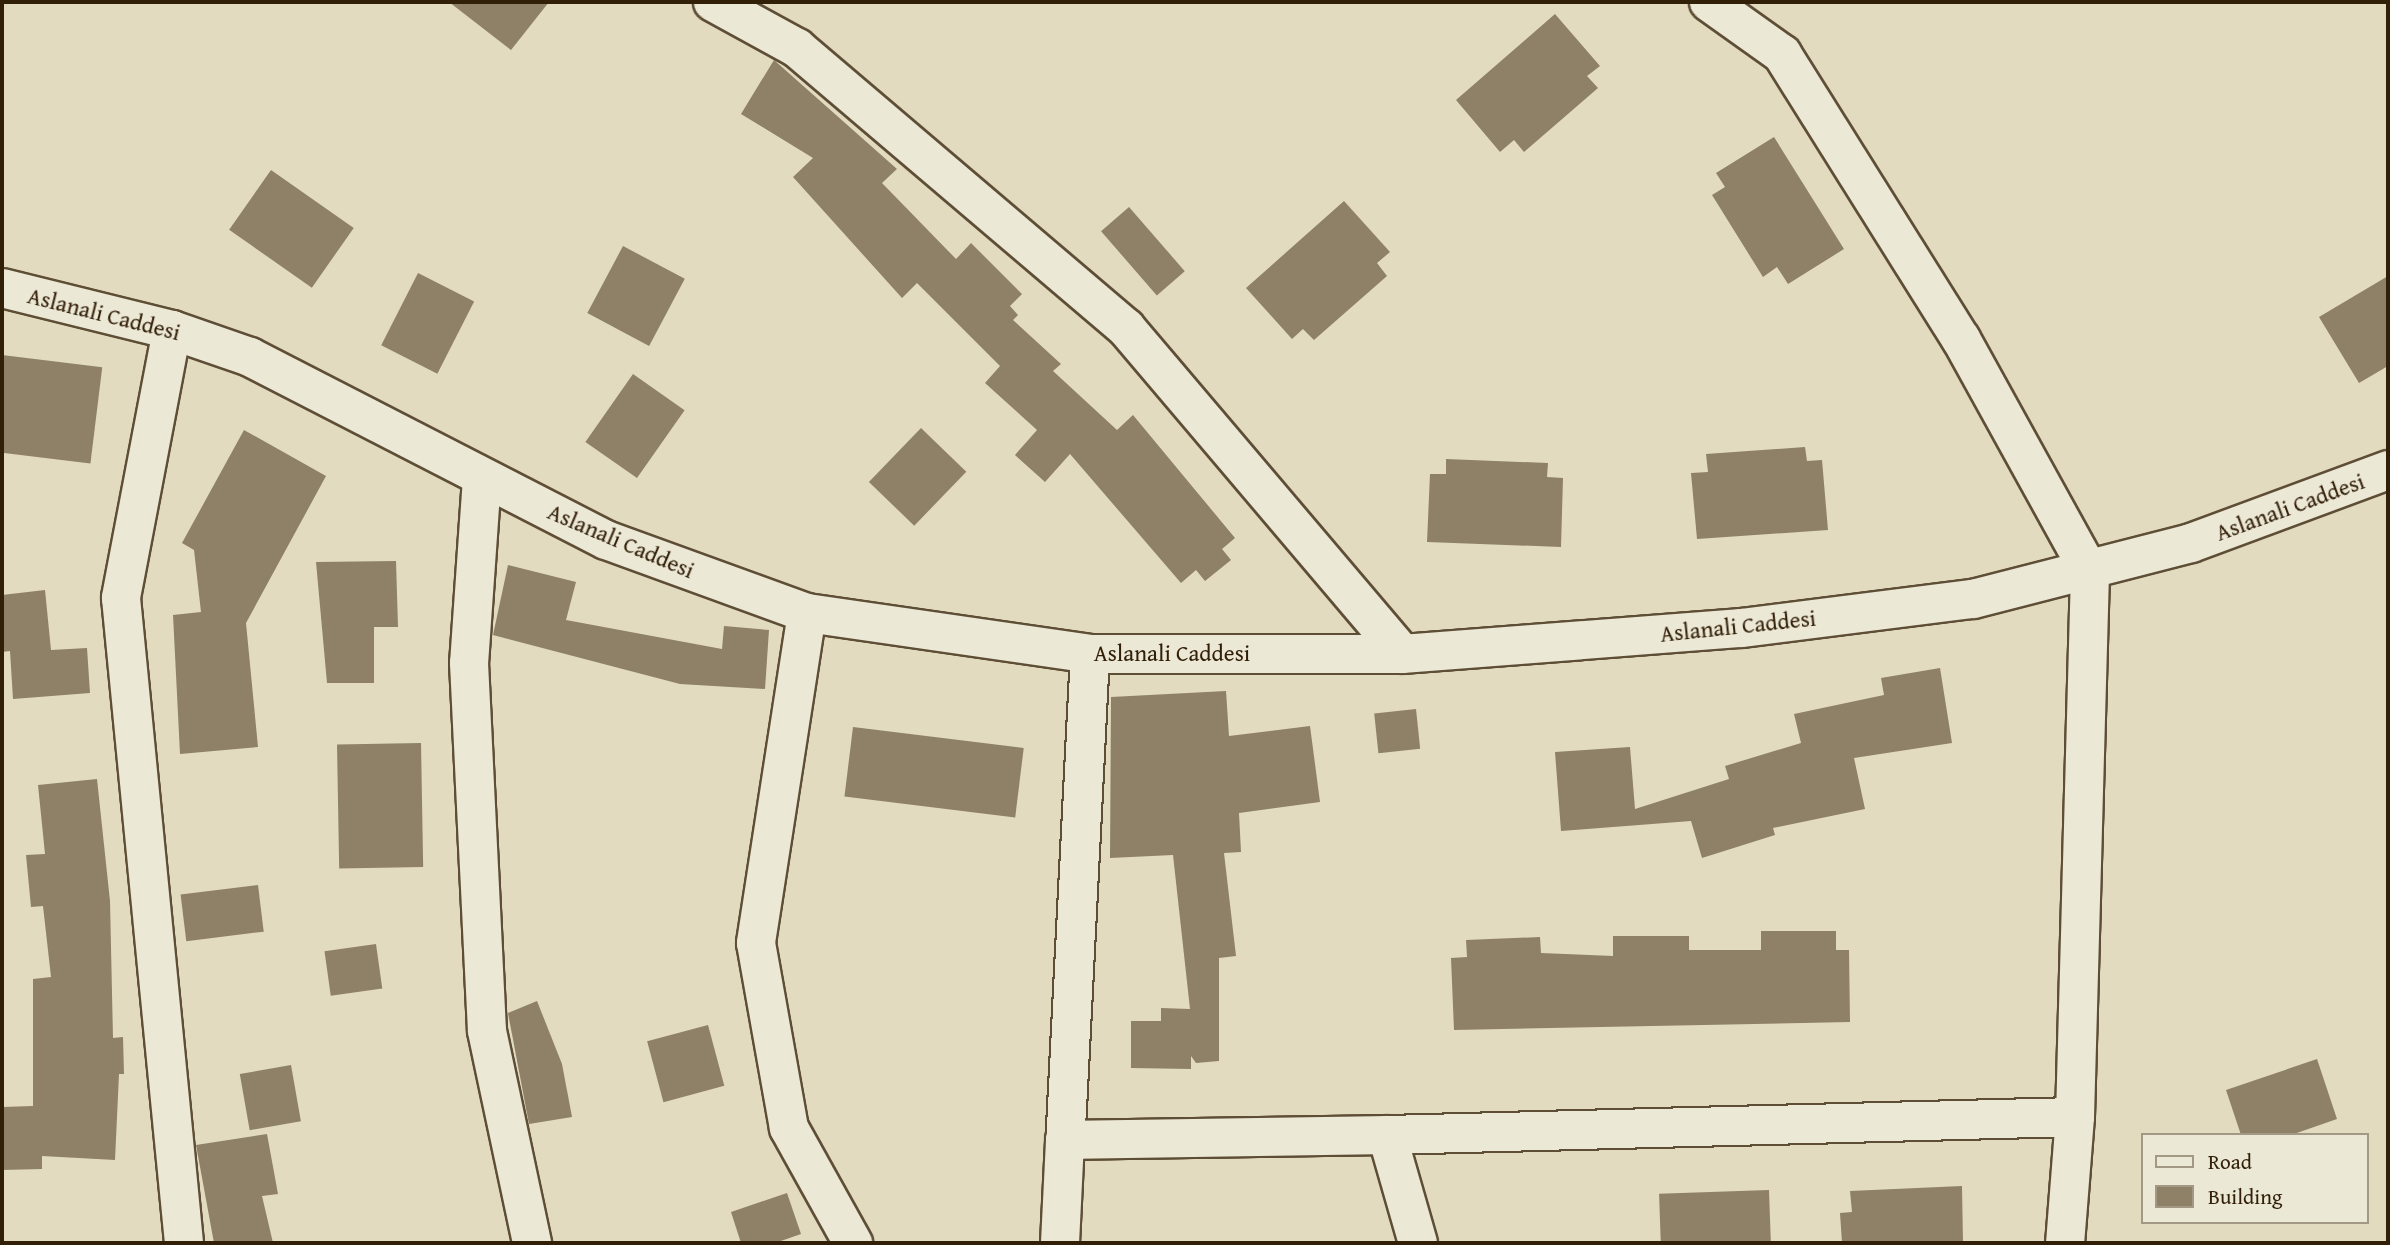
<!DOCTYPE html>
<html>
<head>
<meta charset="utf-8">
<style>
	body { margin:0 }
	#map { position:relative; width:2390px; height:1245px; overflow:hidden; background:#e2dbc0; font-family:"Gentium Book Plus",serif }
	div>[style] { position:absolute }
	.building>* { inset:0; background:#8e8168; transform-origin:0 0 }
	.roads { filter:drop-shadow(2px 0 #5e4e36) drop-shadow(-2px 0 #5e4e36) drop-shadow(0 2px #5e4e36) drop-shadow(0 -2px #5e4e36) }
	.minor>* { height:38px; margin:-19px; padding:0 19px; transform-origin:19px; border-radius:19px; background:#ece8d6 }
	span { translate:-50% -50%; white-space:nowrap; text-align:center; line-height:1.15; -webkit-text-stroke:5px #ece8d6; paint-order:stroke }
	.street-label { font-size:23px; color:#321f08 }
	.frame { position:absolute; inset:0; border:4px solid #321f08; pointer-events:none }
	.legend { position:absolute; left:2141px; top:1133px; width:228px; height:91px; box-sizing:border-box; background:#ece8d6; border:2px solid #a29884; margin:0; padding:9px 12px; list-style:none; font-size:21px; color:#321f08 }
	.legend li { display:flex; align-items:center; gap:14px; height:35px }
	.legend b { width:35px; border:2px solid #a29884 }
</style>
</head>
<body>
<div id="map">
	<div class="building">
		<div style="clip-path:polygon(449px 2px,549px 2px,511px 50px)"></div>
		<div style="clip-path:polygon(1555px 14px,1600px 66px,1587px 76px,1598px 88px,1524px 152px,1514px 140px,1500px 152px,1456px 100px)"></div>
		<div style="clip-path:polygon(774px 60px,897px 169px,882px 183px,956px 259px,971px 243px,1022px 294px,1010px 306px,1018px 315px,1013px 320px,1061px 364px,1053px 371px,1117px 430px,1133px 415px,1235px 538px,1222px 549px,1231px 560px,1205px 581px,1196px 570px,1181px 583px,1070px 454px,1045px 482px,1015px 455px,1037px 430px,985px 383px,1000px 366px,917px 283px,902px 298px,793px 177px,813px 158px,741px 114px)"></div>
		<div style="clip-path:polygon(1774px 137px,1844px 249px,1788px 284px,1777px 267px,1763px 277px,1712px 195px,1725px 187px,1716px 173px)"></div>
		<div style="left:271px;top:170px;width:101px;height:73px;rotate:35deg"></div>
		<div style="clip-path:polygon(1344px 201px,1390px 252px,1377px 263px,1387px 276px,1314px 340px,1303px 329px,1292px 339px,1246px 288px)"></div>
		<div style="left:1129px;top:207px;width:85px;height:37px;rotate:49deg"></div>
		<div style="left:623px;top:246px;width:70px;height:76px;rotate:28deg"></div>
		<div style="left:418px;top:273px;width:63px;height:81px;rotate:27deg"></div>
		<div style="clip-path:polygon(2388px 276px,2388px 366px,2359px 383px,2319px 317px)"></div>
		<div style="left:2px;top:355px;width:101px;height:97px;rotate:7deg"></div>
		<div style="left:633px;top:374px;width:63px;height:83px;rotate:35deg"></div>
		<div style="left:921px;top:428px;width:63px;height:75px;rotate:44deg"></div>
		<div style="clip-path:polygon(244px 430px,326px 476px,246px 623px,258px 747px,180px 754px,173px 615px,201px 612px,194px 550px,182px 543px)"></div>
		<div style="clip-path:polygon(1805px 447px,1807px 461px,1822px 460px,1828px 530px,1697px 539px,1691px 473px,1708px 472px,1706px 454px)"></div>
		<div style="clip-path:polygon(1446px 459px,1548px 463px,1547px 477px,1563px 478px,1561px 547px,1427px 542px,1430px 474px,1446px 474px)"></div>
		<div style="clip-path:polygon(396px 561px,398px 627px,374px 627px,374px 683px,327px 683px,316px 562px)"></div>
		<div style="clip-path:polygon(508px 565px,576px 582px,566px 620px,722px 649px,724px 626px,769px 630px,765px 689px,680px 684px,493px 635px)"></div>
		<div style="clip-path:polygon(45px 590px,51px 650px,87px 648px,90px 693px,13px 699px,10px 651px,2px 652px,2px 595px)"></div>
		<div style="clip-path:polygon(1940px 668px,1952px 743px,1854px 758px,1865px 809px,1773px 828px,1775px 835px,1702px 858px,1691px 821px,1561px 831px,1555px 752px,1630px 747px,1635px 809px,1729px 779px,1725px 766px,1801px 743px,1794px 714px,1884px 695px,1881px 678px)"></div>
		<div style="clip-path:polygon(1226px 691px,1229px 736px,1310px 726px,1320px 802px,1239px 813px,1241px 852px,1224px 853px,1236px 956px,1219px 958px,1219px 1061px,1196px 1063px,1191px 1056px,1191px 1069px,1131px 1068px,1131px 1021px,1161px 1021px,1161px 1008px,1190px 1009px,1173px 855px,1110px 858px,1111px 697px)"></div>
		<div style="left:1416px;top:709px;width:40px;height:42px;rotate:84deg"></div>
		<div style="left:853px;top:727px;width:172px;height:70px;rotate:7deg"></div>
		<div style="left:421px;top:743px;width:124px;height:84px;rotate:89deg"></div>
		<div style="clip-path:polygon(97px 779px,110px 901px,113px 1038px,123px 1037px,124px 1074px,119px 1074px,115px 1160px,42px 1156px,42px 1169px,2px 1170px,2px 1107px,33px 1106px,33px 979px,51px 977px,43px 906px,31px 907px,26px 855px,45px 854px,38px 785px)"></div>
		<div style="left:258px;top:885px;width:47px;height:78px;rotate:83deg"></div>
		<div style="clip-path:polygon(1761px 931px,1836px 931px,1836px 950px,1849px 950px,1850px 1022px,1454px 1030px,1451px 958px,1467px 957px,1466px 940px,1540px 937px,1541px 953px,1613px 956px,1613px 936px,1689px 936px,1689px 950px,1761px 950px)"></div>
		<div style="left:376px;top:944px;width:45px;height:52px;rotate:82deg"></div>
		<div style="clip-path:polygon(537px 1001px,562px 1064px,572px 1117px,529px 1124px,508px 1013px)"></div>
		<div style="left:708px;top:1025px;width:63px;height:63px;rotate:75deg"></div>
		<div style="clip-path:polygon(2317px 1059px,2337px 1119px,2291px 1135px,2241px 1135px,2226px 1090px)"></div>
		<div style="left:291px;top:1065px;width:57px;height:52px;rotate:80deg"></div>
		<div style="clip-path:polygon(267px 1134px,278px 1194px,262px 1196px,273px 1243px,214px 1243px,196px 1145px)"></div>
		<div style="clip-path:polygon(1962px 1186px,1963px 1243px,1842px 1243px,1840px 1213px,1852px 1212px,1850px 1191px)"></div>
		<div style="left:1769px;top:1190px;width:52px;height:110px;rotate:88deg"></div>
		<div style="clip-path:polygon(787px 1193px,801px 1234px,775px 1243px,741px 1243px,731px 1212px)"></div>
	</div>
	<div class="roads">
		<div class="minor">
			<div style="left:713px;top:2px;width:96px;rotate:28.7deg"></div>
			<div style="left:797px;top:48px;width:432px;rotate:40.4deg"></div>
			<div style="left:1126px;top:328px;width:427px;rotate:49.7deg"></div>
			<div style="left:1709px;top:2px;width:90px;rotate:35.5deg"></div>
			<div style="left:1782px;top:54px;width:337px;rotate:57.9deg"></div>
			<div style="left:1961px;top:339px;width:267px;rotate:61.1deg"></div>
			<div style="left:2090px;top:573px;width:544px;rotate:91.58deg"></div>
			<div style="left:2075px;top:1117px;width:126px;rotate:94.5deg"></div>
			<div style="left:2px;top:288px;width:175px;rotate:13.9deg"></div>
			<div style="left:172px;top:330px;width:83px;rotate:19.1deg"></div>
			<div style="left:250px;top:357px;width:400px;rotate:27.2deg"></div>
			<div style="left:606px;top:540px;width:214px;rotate:20deg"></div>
			<div style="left:807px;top:613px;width:286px;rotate:8.2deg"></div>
			<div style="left:1090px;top:654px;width:312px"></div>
			<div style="left:1402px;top:654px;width:341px;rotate:-4.4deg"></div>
			<div style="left:1742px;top:628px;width:233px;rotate:-7.2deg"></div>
			<div style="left:1973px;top:599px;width:225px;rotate:-14.4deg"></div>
			<div style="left:2191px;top:543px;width:210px;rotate:-20.3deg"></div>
			<div style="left:172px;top:330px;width:273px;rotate:100.8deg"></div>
			<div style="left:121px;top:598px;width:648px;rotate:84.42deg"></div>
			<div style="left:482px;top:478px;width:185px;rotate:94deg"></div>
			<div style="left:469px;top:663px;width:368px;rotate:87.2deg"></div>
			<div style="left:487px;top:1031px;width:217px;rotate:78deg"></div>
			<div style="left:807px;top:613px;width:334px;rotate:98.8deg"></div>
			<div style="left:756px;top:943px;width:188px;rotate:79.9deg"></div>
			<div style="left:789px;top:1128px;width:132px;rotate:60.9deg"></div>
			<div style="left:1090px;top:654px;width:487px;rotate:92.9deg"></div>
			<div style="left:1065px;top:1140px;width:322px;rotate:-0.9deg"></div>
			<div style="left:1060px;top:1243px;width:103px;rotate:-87.2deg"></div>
			<div style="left:1418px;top:1243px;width:112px;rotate:-106deg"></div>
			<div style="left:1387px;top:1135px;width:688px;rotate:-1.5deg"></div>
		</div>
	</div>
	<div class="street-label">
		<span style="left:104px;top:314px;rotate:14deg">Aslanali Caddesi</span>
		<span style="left:2290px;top:507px;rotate:-20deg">Aslanali Caddesi</span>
		<span style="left:621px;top:541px;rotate:23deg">Aslanali Caddesi</span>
		<span style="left:1738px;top:626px;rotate:-6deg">Aslanali Caddesi</span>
		<span style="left:1172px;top:653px">Aslanali Caddesi</span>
	</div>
	<div class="frame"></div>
	<ul class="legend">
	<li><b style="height:9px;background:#ece8d6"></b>Road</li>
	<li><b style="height:19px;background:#8e8168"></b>Building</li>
	</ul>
</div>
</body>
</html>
